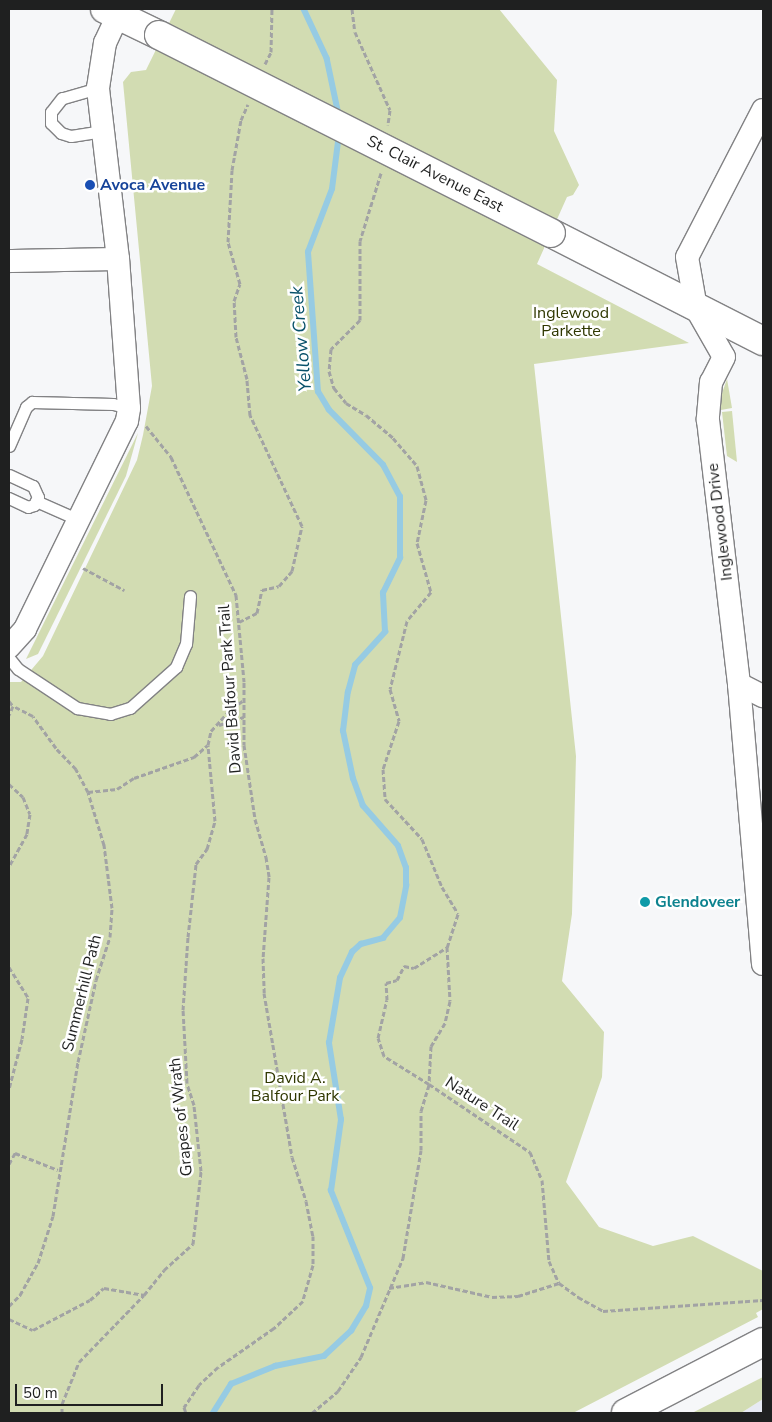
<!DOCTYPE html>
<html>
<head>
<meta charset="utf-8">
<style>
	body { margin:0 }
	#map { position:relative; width:772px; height:1422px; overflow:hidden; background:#f6f7f9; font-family:"Nunito Sans",sans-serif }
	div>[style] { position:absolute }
	.built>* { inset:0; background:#e7eaf3 }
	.green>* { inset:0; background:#d2dcb2 }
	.stream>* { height:5.5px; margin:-2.75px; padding:0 2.75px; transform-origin:2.75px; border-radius:2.75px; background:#96cbe3 }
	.path>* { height:3px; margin-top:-1.5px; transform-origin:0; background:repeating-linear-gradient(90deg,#a2a3a4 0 5px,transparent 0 7.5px) }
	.roads { filter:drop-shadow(1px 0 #828284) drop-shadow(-1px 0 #828284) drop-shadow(0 1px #828284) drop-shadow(0 -1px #828284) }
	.lane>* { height:11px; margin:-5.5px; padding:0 5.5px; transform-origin:5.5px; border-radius:5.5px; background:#fff }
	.street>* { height:22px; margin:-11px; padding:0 11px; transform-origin:11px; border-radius:11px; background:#fff }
	.secondary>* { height:28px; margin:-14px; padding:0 14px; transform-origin:14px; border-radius:14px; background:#fff }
	.bridges { filter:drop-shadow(1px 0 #828284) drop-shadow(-1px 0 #828284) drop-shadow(0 1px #828284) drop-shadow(0 -1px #828284) }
	.secondary-bridge>* { height:28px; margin:-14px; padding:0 14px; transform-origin:14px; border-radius:14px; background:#fff }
	.dots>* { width:14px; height:14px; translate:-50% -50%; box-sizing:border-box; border:2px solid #fff; border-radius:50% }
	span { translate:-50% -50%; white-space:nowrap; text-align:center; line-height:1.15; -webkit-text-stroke:5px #fff; paint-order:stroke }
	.street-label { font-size:16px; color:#1f2020 }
	.transit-label { font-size:16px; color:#164399; font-weight:700 }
	.left { translate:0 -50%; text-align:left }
	.park-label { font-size:16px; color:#2f3700 }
	.culture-label { font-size:16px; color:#0d838f; font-weight:700 }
	.water-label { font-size:18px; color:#08516a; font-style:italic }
	.frame { position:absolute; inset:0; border:10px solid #1f2020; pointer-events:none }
	.scale { position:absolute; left:15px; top:1384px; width:148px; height:22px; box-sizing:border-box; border:2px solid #1f2020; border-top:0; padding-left:6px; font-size:15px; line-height:18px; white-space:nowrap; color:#1f2020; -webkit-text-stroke:4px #fff; paint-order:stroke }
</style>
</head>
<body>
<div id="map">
	<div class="built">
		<div style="clip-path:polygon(763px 1399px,763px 1413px,741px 1413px)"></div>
	</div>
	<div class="green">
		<div style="clip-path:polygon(176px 9px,499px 9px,557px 80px,554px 131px,579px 185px,573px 195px,567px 197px,537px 264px,689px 343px,534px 364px,576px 756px,572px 914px,562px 981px,604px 1032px,602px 1077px,566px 1182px,599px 1227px,653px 1246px,693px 1236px,763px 1271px,763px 1309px,756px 1313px,758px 1317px,573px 1413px,9px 1413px,9px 682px,21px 682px,43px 656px,137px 460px,143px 435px,152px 386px,123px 82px,131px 72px,146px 70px)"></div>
		<div style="clip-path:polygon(727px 379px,732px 408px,721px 410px,720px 399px)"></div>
		<div style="clip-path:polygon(732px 411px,737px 462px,727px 456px,722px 412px)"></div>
		<div style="clip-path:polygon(138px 433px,126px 476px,38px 654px,26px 659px)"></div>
		<div style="clip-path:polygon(763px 1377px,763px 1399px,741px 1413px,692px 1413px)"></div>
	</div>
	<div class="stream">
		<div style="left:304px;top:9px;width:54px;rotate:64.9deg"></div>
		<div style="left:327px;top:58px;width:58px;rotate:78.1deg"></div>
		<div style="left:213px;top:1413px;width:34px;rotate:-58deg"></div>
		<div style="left:231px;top:1384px;width:48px;rotate:-22.2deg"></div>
		<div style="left:275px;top:1366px;width:50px;rotate:-11.5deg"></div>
		<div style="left:324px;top:1356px;width:37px;rotate:-43deg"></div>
		<div style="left:351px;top:1331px;width:29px;rotate:-59deg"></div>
		<div style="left:366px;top:1306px;width:18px;rotate:-77deg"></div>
		<div style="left:370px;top:1288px;width:105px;rotate:-111.9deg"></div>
		<div style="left:331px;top:1191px;width:72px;rotate:-82deg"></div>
		<div style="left:341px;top:1120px;width:78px;rotate:-98.9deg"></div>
		<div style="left:329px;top:1043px;width:66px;rotate:-80.4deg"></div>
		<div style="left:340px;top:978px;width:29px;rotate:-65deg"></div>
		<div style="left:352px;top:952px;width:12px;rotate:-42deg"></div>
		<div style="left:361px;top:944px;width:23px;rotate:-15deg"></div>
		<div style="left:383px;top:938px;width:26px;rotate:-50deg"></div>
		<div style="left:400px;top:918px;width:33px;rotate:-79deg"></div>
		<div style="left:406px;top:886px;width:18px;rotate:-90deg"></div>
		<div style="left:406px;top:868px;width:23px;rotate:-110deg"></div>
		<div style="left:398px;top:846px;width:53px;rotate:-131.2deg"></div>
		<div style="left:363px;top:806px;width:29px;rotate:-110deg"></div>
		<div style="left:353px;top:779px;width:49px;rotate:-101.8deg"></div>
		<div style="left:343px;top:731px;width:39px;rotate:-83deg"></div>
		<div style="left:348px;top:692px;width:28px;rotate:-75deg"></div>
		<div style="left:355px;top:665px;width:45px;rotate:-47.7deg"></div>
		<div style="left:385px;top:632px;width:39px;rotate:-93deg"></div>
		<div style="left:383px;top:593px;width:39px;rotate:-64deg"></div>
		<div style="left:400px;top:558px;width:61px;rotate:-90deg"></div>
		<div style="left:400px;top:497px;width:36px;rotate:-118deg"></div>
		<div style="left:383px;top:465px;width:77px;rotate:-134.5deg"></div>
		<div style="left:329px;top:410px;width:21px;rotate:-121deg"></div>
		<div style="left:318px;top:392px;width:140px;rotate:-94.1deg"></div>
		<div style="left:308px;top:252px;width:67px;rotate:-69.1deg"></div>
		<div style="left:332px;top:189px;width:55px;rotate:-82.7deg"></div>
	</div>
	<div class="path">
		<div style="left:352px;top:9px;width:23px;rotate:83deg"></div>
		<div style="left:355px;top:32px;width:85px;rotate:65.8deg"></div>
		<div style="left:390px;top:110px;width:15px;rotate:98deg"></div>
		<div style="left:265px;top:64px;width:13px;rotate:-63deg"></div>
		<div style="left:271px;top:52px;width:43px;rotate:-88.7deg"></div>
		<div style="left:381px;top:173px;width:71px;rotate:107.2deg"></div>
		<div style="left:360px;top:241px;width:79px;rotate:90deg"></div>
		<div style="left:360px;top:320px;width:41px;rotate:135deg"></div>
		<div style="left:331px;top:349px;width:22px;rotate:95deg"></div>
		<div style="left:329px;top:371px;width:18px;rotate:74deg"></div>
		<div style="left:334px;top:388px;width:19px;rotate:51deg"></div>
		<div style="left:346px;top:403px;width:23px;rotate:31deg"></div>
		<div style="left:366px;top:415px;width:35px;rotate:40deg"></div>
		<div style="left:393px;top:438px;width:37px;rotate:49deg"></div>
		<div style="left:417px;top:466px;width:35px;rotate:75deg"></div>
		<div style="left:426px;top:500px;width:44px;rotate:101.8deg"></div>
		<div style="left:417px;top:543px;width:51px;rotate:74.1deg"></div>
		<div style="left:431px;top:592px;width:38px;rotate:130deg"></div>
		<div style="left:407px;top:621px;width:70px;rotate:104deg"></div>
		<div style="left:390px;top:689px;width:33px;rotate:74deg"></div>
		<div style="left:399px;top:721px;width:51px;rotate:108.4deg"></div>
		<div style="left:383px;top:769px;width:30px;rotate:86deg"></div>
		<div style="left:385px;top:799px;width:54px;rotate:47.2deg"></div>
		<div style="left:422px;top:839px;width:52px;rotate:67.4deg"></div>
		<div style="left:442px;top:887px;width:31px;rotate:59deg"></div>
		<div style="left:458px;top:914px;width:35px;rotate:108deg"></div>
		<div style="left:447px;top:947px;width:54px;rotate:86.8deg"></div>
		<div style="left:450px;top:1001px;width:23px;rotate:103deg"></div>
		<div style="left:445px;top:1023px;width:27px;rotate:121deg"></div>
		<div style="left:431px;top:1046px;width:38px;rotate:93deg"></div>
		<div style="left:429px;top:1084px;width:53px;rotate:-148.1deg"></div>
		<div style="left:384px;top:1056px;width:19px;rotate:-108deg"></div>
		<div style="left:378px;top:1038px;width:39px;rotate:-77deg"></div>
		<div style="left:387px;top:1000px;width:17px;rotate:-93deg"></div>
		<div style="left:386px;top:983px;width:11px;rotate:-15deg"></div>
		<div style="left:397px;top:980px;width:16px;rotate:-63deg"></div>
		<div style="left:404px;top:966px;width:10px;rotate:11deg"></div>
		<div style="left:414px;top:968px;width:39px;rotate:-32deg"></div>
		<div style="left:146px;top:426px;width:40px;rotate:51deg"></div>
		<div style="left:171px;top:457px;width:153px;rotate:64.8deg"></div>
		<div style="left:236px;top:595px;width:87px;rotate:84.7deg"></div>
		<div style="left:244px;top:682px;width:63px;rotate:90deg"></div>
		<div style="left:244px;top:745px;width:75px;rotate:81.5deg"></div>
		<div style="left:255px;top:819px;width:40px;rotate:74deg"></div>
		<div style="left:266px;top:857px;width:20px;rotate:81deg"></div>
		<div style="left:269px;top:877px;width:81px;rotate:94.2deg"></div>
		<div style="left:263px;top:958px;width:35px;rotate:88deg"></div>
		<div style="left:264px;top:993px;width:166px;rotate:80.3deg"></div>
		<div style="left:292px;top:1157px;width:46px;rotate:72.3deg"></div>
		<div style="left:306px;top:1201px;width:36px;rotate:79deg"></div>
		<div style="left:313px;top:1236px;width:29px;rotate:90deg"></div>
		<div style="left:313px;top:1265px;width:37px;rotate:106deg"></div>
		<div style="left:303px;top:1301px;width:40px;rotate:137deg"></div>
		<div style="left:274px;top:1328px;width:68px;rotate:145.1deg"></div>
		<div style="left:218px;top:1367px;width:26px;rotate:137deg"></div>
		<div style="left:199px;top:1385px;width:27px;rotate:124deg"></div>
		<div style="left:184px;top:1407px;width:6px;rotate:72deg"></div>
		<div style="left:83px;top:568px;width:47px;rotate:28.2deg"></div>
		<div style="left:239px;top:622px;width:20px;rotate:-27deg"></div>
		<div style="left:257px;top:613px;width:24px;rotate:-78deg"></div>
		<div style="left:262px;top:590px;width:17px;rotate:-13deg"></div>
		<div style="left:279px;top:586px;width:20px;rotate:-49deg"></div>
		<div style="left:292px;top:571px;width:46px;rotate:-77.5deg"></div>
		<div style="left:302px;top:526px;width:123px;rotate:-115.1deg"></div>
		<div style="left:250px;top:415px;width:36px;rotate:-95deg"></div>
		<div style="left:247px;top:379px;width:43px;rotate:-104.7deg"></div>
		<div style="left:236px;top:337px;width:36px;rotate:-93deg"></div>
		<div style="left:234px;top:301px;width:18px;rotate:-71deg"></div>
		<div style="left:240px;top:284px;width:44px;rotate:-105.9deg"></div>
		<div style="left:228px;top:242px;width:72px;rotate:-86.8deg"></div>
		<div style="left:232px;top:170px;width:51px;rotate:-79.8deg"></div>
		<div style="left:241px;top:120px;width:17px;rotate:-66deg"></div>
		<div style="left:9px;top:701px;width:6px;rotate:51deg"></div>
		<div style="left:13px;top:706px;width:10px;rotate:114deg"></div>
		<div style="left:219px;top:725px;width:26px;rotate:-18deg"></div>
		<div style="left:9px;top:784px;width:19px;rotate:43deg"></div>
		<div style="left:23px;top:797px;width:18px;rotate:68deg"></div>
		<div style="left:30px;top:814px;width:20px;rotate:99deg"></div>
		<div style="left:27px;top:834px;width:37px;rotate:119deg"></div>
		<div style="left:88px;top:792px;width:29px;rotate:-6deg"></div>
		<div style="left:117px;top:789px;width:20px;rotate:-33deg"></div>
		<div style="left:134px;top:778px;width:64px;rotate:-19.3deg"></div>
		<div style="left:194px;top:757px;width:18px;rotate:-41deg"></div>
		<div style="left:9px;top:967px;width:36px;rotate:58deg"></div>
		<div style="left:28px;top:998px;width:41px;rotate:98.3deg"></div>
		<div style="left:22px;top:1039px;width:52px;rotate:104.6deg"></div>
		<div style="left:9px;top:1164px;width:13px;rotate:-61deg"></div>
		<div style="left:15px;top:1153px;width:46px;rotate:21.6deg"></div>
		<div style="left:389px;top:1288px;width:37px;rotate:-9deg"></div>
		<div style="left:426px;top:1282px;width:68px;rotate:12.8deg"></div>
		<div style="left:492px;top:1297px;width:26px;rotate:-2deg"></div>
		<div style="left:518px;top:1296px;width:43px;rotate:-17.6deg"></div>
		<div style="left:9px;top:1306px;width:16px;rotate:-45deg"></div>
		<div style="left:20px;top:1295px;width:37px;rotate:-61deg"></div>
		<div style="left:38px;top:1263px;width:49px;rotate:-72.3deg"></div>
		<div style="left:53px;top:1216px;width:156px;rotate:-80.8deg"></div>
		<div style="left:78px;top:1062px;width:84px;rotate:-77.6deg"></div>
		<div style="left:96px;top:980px;width:45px;rotate:-72deg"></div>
		<div style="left:110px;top:937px;width:29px;rotate:-86deg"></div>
		<div style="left:112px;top:908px;width:64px;rotate:-97.2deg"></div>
		<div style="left:104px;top:845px;width:55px;rotate:-106.8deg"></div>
		<div style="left:88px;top:792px;width:26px;rotate:-118deg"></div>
		<div style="left:76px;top:769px;width:29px;rotate:-134deg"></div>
		<div style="left:56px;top:748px;width:39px;rotate:-126deg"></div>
		<div style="left:33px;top:716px;width:22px;rotate:-153deg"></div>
		<div style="left:9px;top:1319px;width:26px;rotate:25deg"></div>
		<div style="left:33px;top:1330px;width:64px;rotate:-27.8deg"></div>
		<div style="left:90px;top:1300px;width:18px;rotate:-41deg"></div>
		<div style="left:104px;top:1288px;width:41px;rotate:9.9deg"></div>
		<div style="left:62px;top:1413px;width:9px;rotate:-90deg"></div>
		<div style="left:62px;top:1404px;width:45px;rotate:-68deg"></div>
		<div style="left:79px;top:1362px;width:93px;rotate:-45.9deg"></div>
		<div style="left:144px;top:1295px;width:32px;rotate:-51deg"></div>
		<div style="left:164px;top:1270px;width:39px;rotate:-42deg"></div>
		<div style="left:193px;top:1244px;width:73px;rotate:-83.7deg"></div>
		<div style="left:201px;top:1171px;width:66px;rotate:-96.1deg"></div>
		<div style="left:194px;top:1105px;width:23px;rotate:-108deg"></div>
		<div style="left:187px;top:1083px;width:73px;rotate:-93.1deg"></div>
		<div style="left:183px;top:1010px;width:73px;rotate:-86.1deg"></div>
		<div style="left:188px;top:937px;width:73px;rotate:-83.7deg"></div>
		<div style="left:196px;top:864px;width:19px;rotate:-54deg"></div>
		<div style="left:207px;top:849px;width:29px;rotate:-74deg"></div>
		<div style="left:215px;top:821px;width:76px;rotate:-95.3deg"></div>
		<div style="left:208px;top:745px;width:14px;rotate:-78deg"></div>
		<div style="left:211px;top:731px;width:31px;rotate:-48deg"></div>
		<div style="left:232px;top:708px;width:14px;rotate:-34deg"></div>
		<div style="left:312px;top:1413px;width:34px;rotate:-40deg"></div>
		<div style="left:338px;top:1391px;width:41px;rotate:-55.9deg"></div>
		<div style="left:361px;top:1357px;width:108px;rotate:-67deg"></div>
		<div style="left:403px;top:1258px;width:109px;rotate:-80.5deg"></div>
		<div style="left:421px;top:1150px;width:39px;rotate:-90deg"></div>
		<div style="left:421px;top:1111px;width:28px;rotate:-73deg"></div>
		<div style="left:429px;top:1084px;width:122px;rotate:34deg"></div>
		<div style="left:530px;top:1152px;width:30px;rotate:67deg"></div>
		<div style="left:542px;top:1180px;width:81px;rotate:85.1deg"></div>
		<div style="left:549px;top:1261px;width:24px;rotate:66deg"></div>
		<div style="left:559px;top:1283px;width:24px;rotate:36deg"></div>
		<div style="left:578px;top:1297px;width:29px;rotate:29deg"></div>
		<div style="left:603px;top:1311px;width:160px;rotate:-3.9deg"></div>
	</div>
	<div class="roads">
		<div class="lane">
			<div style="left:98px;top:88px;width:37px;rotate:164deg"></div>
			<div style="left:62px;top:98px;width:18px;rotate:128deg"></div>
			<div style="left:51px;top:112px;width:11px;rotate:90deg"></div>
			<div style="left:51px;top:123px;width:14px;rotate:45deg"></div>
			<div style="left:61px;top:133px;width:10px;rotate:17deg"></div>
			<div style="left:71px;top:136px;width:32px;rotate:-9deg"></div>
			<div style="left:9px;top:446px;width:43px;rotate:-66.4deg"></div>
			<div style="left:26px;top:407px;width:8px;rotate:-40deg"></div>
			<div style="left:32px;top:402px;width:81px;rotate:1.4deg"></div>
			<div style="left:113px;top:404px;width:16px;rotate:14deg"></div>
			<div style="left:9px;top:475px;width:26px;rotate:25deg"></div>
			<div style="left:33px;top:486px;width:12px;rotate:66deg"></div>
			<div style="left:38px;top:497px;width:9px;rotate:117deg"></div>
			<div style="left:34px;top:505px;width:6px;rotate:162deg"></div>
			<div style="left:28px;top:507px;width:21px;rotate:-155deg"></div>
			<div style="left:36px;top:501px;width:47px;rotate:23.8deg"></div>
			<div style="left:9px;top:658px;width:14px;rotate:51deg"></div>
			<div style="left:18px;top:669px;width:71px;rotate:33.5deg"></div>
			<div style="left:77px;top:708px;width:34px;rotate:10deg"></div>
			<div style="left:110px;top:714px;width:21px;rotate:-17deg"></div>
			<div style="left:130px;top:708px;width:62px;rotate:-41.7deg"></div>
			<div style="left:176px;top:667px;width:25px;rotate:-67deg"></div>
			<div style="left:186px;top:644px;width:48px;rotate:-85.2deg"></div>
		</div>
		<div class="street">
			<div style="left:763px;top:110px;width:165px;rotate:117.3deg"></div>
			<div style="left:687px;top:257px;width:52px;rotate:80deg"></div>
			<div style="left:696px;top:308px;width:56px;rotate:60.3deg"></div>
			<div style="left:724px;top:357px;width:28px;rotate:117deg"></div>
			<div style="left:711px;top:382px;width:38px;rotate:95deg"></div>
			<div style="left:708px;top:420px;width:266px;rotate:83.3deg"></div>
			<div style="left:739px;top:684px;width:281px;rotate:85.1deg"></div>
			<div style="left:9px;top:261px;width:109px;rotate:-1.1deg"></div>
			<div style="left:9px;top:647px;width:24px;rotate:-48deg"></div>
			<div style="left:25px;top:629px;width:232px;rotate:-63.9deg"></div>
			<div style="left:127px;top:421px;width:13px;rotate:-81deg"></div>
			<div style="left:129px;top:408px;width:149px;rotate:-94.2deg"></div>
			<div style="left:118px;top:259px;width:172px;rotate:-96.7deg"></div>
			<div style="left:98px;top:88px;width:46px;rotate:-81.2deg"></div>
			<div style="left:105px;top:43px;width:31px;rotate:-65deg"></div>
			<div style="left:739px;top:684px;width:27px;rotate:27deg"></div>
		</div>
		<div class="secondary">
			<div style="left:105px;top:9px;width:60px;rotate:25.7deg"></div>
			<div style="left:551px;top:233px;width:238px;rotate:27deg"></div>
			<div style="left:626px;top:1413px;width:154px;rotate:-27.4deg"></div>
		</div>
	</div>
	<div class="bridges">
		<div class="secondary-bridge">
			<div style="left:159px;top:35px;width:439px;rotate:26.8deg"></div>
		</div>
	</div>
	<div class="dots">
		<div style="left:90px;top:185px;background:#1a4fb4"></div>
		<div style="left:645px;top:902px;background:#0f9aa8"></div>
	</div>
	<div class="street-label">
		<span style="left:435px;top:174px;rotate:27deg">St. Clair Avenue East</span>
		<span style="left:720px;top:522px;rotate:-97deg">Inglewood Drive</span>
		<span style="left:230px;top:689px;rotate:-94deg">David Balfour Park Trail</span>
		<span style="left:82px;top:993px;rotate:-76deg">Summerhill Path</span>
		<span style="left:482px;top:1104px;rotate:33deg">Nature Trail</span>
		<span style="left:181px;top:1117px;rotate:-96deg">Grapes of Wrath</span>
	</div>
	<div class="transit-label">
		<span class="left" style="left:100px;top:185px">Avoca Avenue</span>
	</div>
	<div class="park-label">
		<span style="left:571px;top:322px">Inglewood<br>Parkette</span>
		<span style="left:295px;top:1087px">David A.<br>Balfour Park</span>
	</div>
	<div class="culture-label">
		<span class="left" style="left:655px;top:902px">Glendoveer</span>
	</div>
	<div class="water-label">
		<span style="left:301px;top:339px;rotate:-95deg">Yellow Creek</span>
	</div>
	<div class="frame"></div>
	<div class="scale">50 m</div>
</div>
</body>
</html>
